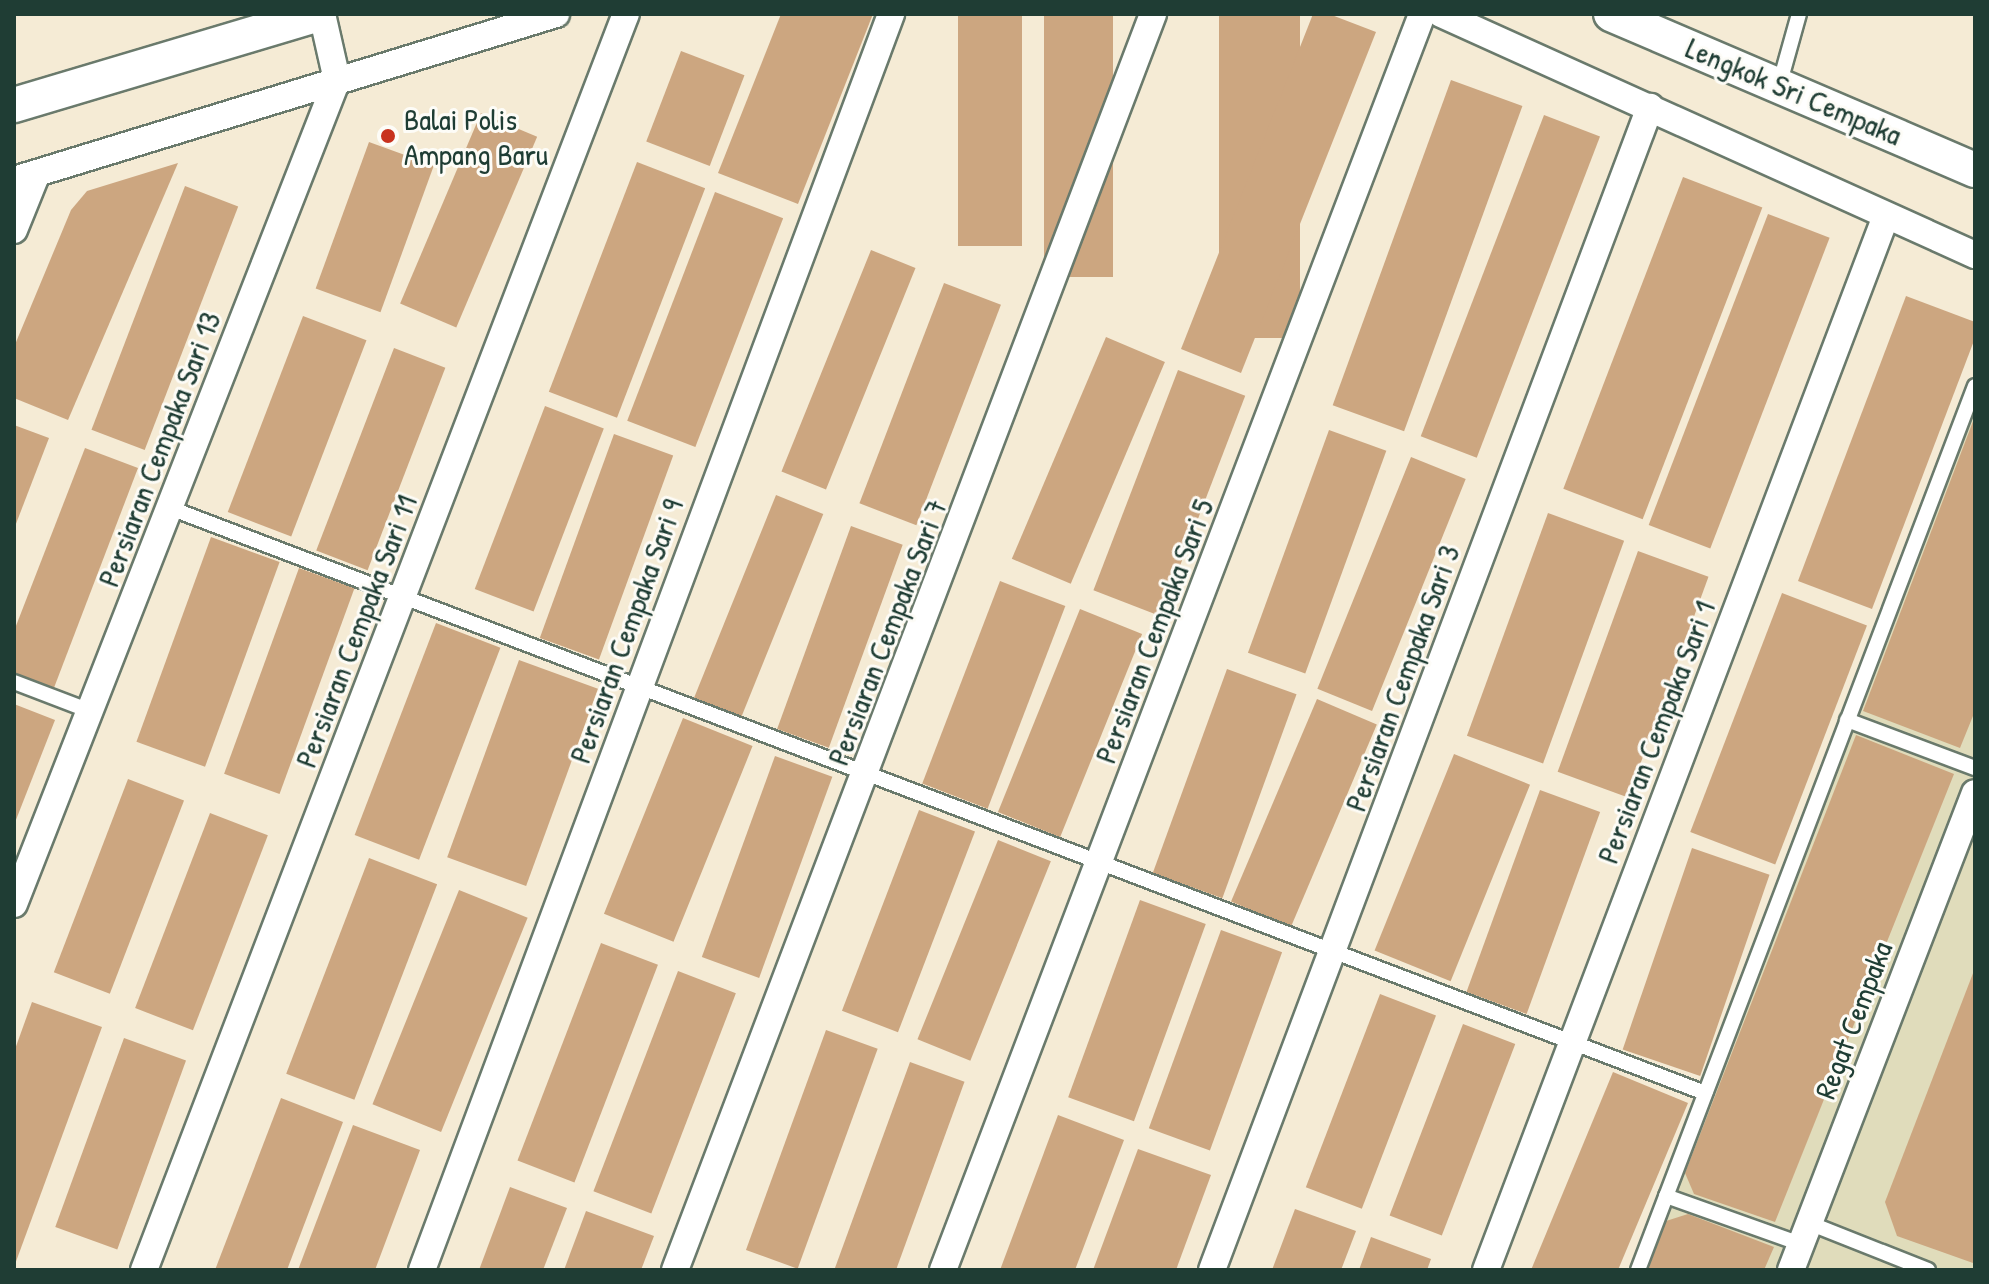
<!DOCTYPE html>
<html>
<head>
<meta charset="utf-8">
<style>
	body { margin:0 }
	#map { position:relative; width:1989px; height:1284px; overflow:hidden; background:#f5ebd5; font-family:"Patrick Hand",sans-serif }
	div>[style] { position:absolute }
	.built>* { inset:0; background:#e0dcbb }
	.building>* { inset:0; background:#cca680; transform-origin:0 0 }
	.roads { filter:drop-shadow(2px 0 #6a7a6c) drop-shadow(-2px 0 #6a7a6c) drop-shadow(0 2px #6a7a6c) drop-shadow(0 -2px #6a7a6c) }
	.service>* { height:14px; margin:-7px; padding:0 7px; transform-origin:7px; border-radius:7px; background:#fff }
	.minor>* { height:26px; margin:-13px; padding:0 13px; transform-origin:13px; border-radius:13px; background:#fff }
	.tertiary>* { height:34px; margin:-17px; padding:0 17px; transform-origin:17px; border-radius:17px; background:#fff }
	.dots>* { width:22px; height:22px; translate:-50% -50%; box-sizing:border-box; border:4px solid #fdfcf7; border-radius:50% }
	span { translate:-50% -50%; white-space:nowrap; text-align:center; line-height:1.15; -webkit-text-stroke:6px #fdfcf7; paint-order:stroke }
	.street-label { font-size:30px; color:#1f3d34 }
	.poi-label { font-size:30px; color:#1f3d34 }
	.left { translate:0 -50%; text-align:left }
	.frame { position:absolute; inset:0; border:16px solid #1f3d34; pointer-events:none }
</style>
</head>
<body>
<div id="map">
	<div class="built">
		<div style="clip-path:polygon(1975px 384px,1975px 1270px,1633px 1270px)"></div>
	</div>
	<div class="building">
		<div style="clip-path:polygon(781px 14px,873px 14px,798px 204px,718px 173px)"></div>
		<div style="left:958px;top:14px;width:64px;height:232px"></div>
		<div style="left:1044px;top:14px;width:69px;height:263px"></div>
		<div style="left:1219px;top:14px;width:81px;height:324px"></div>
		<div style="clip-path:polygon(1313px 14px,1329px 14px,1376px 32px,1241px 373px,1181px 349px)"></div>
		<div style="left:681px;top:51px;width:68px;height:97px;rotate:21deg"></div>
		<div style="left:1451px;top:80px;width:76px;height:346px;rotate:20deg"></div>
		<div style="left:481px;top:113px;width:61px;height:207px;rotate:23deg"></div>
		<div style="left:1544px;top:115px;width:60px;height:344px;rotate:21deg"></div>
		<div style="left:369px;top:142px;width:69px;height:156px;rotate:20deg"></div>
		<div style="left:637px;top:162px;width:73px;height:246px;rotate:21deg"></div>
		<div style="clip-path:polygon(178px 163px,68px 420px,14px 398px,14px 347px,71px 210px,87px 191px)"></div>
		<div style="left:1683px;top:177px;width:85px;height:334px;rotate:21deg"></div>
		<div style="left:185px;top:186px;width:57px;height:261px;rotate:21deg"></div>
		<div style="left:715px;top:192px;width:73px;height:245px;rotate:21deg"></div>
		<div style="left:1768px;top:214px;width:66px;height:333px;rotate:21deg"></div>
		<div style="left:871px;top:250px;width:48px;height:239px;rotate:22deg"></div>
		<div style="left:944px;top:283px;width:61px;height:236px;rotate:21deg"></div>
		<div style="clip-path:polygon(1906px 296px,1975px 322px,1975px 338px,1872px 609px,1798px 581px)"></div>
		<div style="left:303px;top:316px;width:68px;height:210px;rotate:21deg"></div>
		<div style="left:1106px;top:337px;width:64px;height:241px;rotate:23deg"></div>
		<div style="left:394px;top:348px;width:55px;height:217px;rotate:21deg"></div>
		<div style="left:1178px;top:370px;width:72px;height:236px;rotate:21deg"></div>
		<div style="left:545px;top:406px;width:63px;height:196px;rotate:21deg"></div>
		<div style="clip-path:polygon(1975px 416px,1975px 711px,1960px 748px,1863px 711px)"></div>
		<div style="clip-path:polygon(14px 425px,49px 438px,14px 529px)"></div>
		<div style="left:1329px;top:430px;width:61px;height:237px;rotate:20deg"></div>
		<div style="left:614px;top:434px;width:63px;height:217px;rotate:20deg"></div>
		<div style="clip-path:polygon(85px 448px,138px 468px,52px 693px,14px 678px,14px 631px)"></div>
		<div style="left:1411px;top:457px;width:59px;height:250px;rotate:22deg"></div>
		<div style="left:776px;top:495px;width:51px;height:219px;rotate:22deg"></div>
		<div style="left:1548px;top:513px;width:81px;height:237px;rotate:20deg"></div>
		<div style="left:851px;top:526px;width:55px;height:216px;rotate:20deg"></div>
		<div style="left:211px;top:537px;width:73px;height:218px;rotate:20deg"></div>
		<div style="left:1638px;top:551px;width:75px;height:235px;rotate:20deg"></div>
		<div style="left:299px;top:568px;width:59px;height:219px;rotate:20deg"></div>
		<div style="left:1000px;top:581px;width:70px;height:217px;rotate:21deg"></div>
		<div style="left:1782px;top:593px;width:91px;height:256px;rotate:21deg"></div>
		<div style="left:1080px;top:609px;width:67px;height:219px;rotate:22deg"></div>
		<div style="left:436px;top:623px;width:69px;height:227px;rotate:21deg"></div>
		<div style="left:519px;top:660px;width:84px;height:210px;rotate:20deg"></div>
		<div style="left:1227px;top:669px;width:74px;height:217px;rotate:20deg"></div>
		<div style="left:1317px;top:699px;width:65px;height:220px;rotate:23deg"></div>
		<div style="clip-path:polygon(14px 704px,55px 720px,14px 825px)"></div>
		<div style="left:683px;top:718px;width:75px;height:211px;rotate:22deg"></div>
		<div style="clip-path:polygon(1856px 735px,1954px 774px,1775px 1222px,1694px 1194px,1685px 1173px)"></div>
		<div style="left:1454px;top:754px;width:82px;height:212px;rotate:22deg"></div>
		<div style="left:775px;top:756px;width:61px;height:214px;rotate:20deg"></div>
		<div style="left:128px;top:779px;width:60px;height:207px;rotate:21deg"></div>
		<div style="left:1540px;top:790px;width:64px;height:215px;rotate:20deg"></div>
		<div style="left:919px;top:810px;width:60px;height:215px;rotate:21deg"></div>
		<div style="left:210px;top:813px;width:62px;height:209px;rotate:21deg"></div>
		<div style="left:998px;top:840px;width:57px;height:215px;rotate:22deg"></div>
		<div style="left:1692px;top:848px;width:82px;height:213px;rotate:19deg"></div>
		<div style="left:369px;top:858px;width:73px;height:231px;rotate:21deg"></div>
		<div style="left:459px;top:890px;width:74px;height:231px;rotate:22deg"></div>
		<div style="left:1140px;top:900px;width:70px;height:210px;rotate:20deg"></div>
		<div style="left:1221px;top:930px;width:65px;height:211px;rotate:20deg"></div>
		<div style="left:601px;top:943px;width:61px;height:233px;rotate:21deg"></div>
		<div style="clip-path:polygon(1975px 968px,1975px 1258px,1973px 1263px,1897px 1236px,1885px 1202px)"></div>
		<div style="left:678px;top:971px;width:62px;height:236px;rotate:21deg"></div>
		<div style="left:1380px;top:994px;width:60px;height:207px;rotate:21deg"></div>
		<div style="clip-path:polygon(32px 1002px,102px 1027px,14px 1267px,14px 1052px)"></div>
		<div style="left:1463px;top:1024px;width:56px;height:205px;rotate:21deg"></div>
		<div style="left:826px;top:1030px;width:55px;height:234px;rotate:20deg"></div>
		<div style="left:124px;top:1038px;width:66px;height:201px;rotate:20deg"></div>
		<div style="left:910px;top:1062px;width:58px;height:222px;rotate:20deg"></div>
		<div style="clip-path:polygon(1613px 1072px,1688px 1103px,1618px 1270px,1531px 1270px)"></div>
		<div style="clip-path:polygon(281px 1098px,343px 1122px,287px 1270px,215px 1270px)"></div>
		<div style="clip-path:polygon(1058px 1115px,1124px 1140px,1075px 1270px,1000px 1270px)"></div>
		<div style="clip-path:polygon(353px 1125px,420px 1150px,375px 1270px,298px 1270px)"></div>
		<div style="clip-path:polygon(1138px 1149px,1211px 1175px,1176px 1270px,1093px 1270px)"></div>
		<div style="clip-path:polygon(510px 1187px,567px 1208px,543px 1270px,479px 1270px)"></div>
		<div style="clip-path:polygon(1295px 1209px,1356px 1231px,1341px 1270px,1272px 1270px)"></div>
		<div style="clip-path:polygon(586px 1211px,654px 1236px,641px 1270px,564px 1270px)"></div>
		<div style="clip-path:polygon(1688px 1214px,1774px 1247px,1764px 1270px,1648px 1270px,1666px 1221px)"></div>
		<div style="clip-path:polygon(1371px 1237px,1431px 1259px,1427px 1270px,1359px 1270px)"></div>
	</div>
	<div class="roads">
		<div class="service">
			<div style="left:1780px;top:82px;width:71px;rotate:-74.4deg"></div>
			<div style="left:170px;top:508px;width:1643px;rotate:20.86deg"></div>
			<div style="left:14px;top:682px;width:81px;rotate:20.9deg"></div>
			<div style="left:1847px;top:720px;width:137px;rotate:20.6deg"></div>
			<div style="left:1666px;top:1196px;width:143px;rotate:19.6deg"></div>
			<div style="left:1809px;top:1223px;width:128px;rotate:21.6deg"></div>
			<div style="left:1638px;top:1270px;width:946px;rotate:-69.13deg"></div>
		</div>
		<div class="minor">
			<div style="left:1441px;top:14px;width:586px;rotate:24.29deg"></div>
			<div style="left:14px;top:180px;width:567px;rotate:-17.03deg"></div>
			<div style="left:14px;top:230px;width:61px;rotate:-68deg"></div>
			<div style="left:14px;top:904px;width:885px;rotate:-68.6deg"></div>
			<div style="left:337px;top:80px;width:68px;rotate:-102.8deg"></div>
			<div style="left:144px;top:1270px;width:1345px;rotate:-69.01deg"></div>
			<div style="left:422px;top:1270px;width:1341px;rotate:-69.52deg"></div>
			<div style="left:675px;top:1270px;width:1344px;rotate:-69.16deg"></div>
			<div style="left:943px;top:1270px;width:1344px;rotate:-69.12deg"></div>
			<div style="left:1212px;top:1270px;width:1243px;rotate:-69.36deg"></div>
			<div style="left:1486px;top:1270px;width:1127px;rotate:-69.22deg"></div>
			<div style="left:1791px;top:1270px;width:511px;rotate:-68.91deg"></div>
		</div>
		<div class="tertiary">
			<div style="left:1611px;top:14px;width:396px;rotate:23.2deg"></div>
			<div style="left:14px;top:105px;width:318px;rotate:-16.6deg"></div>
		</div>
	</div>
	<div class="dots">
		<div style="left:388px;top:136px;background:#c8321e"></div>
	</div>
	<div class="street-label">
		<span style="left:1794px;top:91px;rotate:23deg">Lengkok Sri Cempaka</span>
		<span style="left:159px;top:449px;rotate:-69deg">Persiaran Cempaka Sari 13</span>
		<span style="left:356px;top:631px;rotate:-69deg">Persiaran Cempaka Sari 11</span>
		<span style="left:626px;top:631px;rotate:-70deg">Persiaran Cempaka Sari 9</span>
		<span style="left:1154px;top:631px;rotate:-69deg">Persiaran Cempaka Sari 5</span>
		<span style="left:887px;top:632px;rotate:-69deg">Persiaran Cempaka Sari 7</span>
		<span style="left:1402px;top:678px;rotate:-70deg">Persiaran Cempaka Sari 3</span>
		<span style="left:1656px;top:732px;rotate:-69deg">Persiaran Cempaka Sari 1</span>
		<span style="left:1853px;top:1020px;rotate:-69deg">Regat Cempaka</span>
	</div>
	<div class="poi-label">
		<span class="left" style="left:404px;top:136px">Balai Polis<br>Ampang Baru</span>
	</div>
	<div class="frame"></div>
</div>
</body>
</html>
